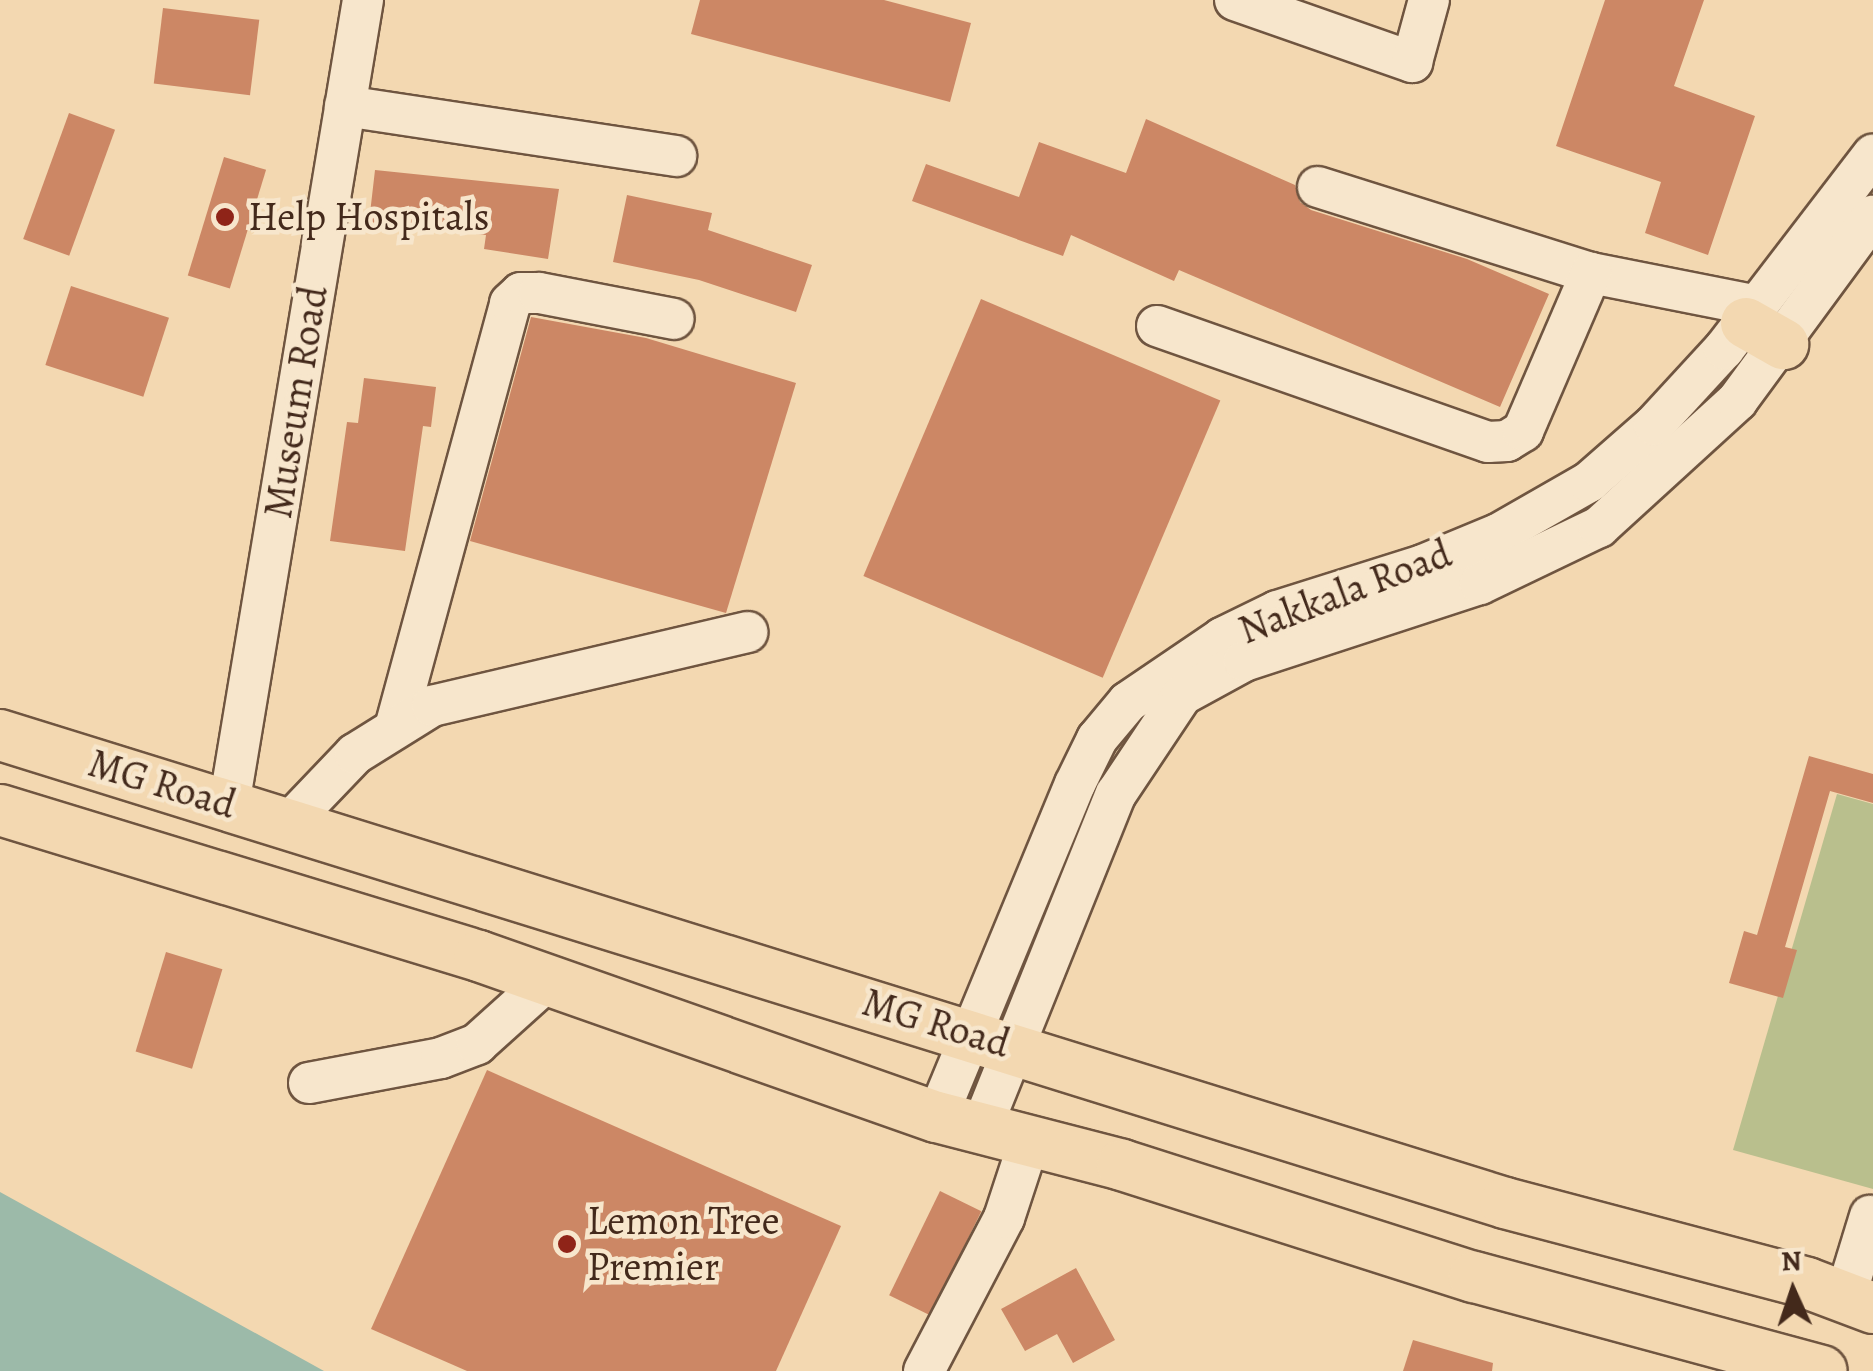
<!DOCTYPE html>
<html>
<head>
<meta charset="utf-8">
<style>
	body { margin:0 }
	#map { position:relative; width:1873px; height:1371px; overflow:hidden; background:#f3d8b1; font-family:Alegreya,serif }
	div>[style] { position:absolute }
	.green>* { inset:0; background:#b9bf8d }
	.water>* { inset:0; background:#9cbaa9 }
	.building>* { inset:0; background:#cc8765; transform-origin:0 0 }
	.roads { filter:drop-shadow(2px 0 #6f5540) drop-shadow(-2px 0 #6f5540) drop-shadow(0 2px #6f5540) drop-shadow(0 -2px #6f5540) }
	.minor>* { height:40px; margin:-20px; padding:0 20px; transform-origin:20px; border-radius:20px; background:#f7e6cc }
	.major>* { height:50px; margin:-25px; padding:0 25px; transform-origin:25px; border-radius:25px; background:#f3d8b1 }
	.dots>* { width:28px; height:28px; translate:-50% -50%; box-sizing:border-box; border:5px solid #f7e6cc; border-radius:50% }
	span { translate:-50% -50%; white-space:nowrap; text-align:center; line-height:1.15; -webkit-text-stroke:9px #f7e6cc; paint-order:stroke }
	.poi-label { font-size:40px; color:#43291b }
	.left { translate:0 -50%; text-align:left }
	.street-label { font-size:40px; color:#43291b }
	.north { position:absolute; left:1743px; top:1241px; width:100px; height:100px; -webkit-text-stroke:8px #f7e6cc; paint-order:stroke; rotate:357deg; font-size:28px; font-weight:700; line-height:40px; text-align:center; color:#43291b }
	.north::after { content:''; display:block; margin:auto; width:35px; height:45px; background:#43291b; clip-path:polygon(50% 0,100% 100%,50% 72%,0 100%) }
</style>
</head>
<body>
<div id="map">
	<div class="green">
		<div style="clip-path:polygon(1837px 794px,1873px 804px,1873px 1189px,1733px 1150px)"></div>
	</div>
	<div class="water">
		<div style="clip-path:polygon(0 1192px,324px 1371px,0 1371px)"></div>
	</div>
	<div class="building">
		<div style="clip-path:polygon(700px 0,884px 0,971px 23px,950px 102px,691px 34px)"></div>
		<div style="clip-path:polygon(1605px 0,1704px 0,1674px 86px,1755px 116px,1708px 255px,1645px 233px,1661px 182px,1556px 146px)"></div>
		<div style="left:163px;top:8px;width:97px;height:76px;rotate:7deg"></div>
		<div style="left:69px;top:113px;width:49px;height:134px;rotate:20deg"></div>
		<div style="clip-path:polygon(1146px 119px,1295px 185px,1300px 202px,1311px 210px,1467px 259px,1549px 294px,1500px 407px,1179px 270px,1174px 281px,1071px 235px,1063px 256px,912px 201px,926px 164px,1019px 197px,1039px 142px,1126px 173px)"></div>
		<div style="left:224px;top:157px;width:44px;height:124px;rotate:17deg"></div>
		<div style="clip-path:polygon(375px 170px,559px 189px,548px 259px,484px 249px,486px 235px,369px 222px)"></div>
		<div style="clip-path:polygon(627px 195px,712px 213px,708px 230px,812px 265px,796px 312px,699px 280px,613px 262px)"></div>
		<div style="left:71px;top:286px;width:103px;height:83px;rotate:18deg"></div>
		<div style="left:981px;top:299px;width:260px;height:301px;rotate:23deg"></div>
		<div style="clip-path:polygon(531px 317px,646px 338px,796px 383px,726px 613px,470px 541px)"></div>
		<div style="clip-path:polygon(364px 378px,436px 387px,431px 427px,423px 426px,405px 551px,330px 541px,347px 422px,358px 423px)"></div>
		<div style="clip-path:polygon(1809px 756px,1873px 774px,1873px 803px,1830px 791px,1785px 947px,1797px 950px,1783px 998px,1729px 983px,1744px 931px,1757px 935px)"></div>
		<div style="left:166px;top:952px;width:59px;height:104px;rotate:17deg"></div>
		<div style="clip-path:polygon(487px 1070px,841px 1226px,776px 1371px,467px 1371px,371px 1329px)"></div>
		<div style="left:940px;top:1191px;width:46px;height:116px;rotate:26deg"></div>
		<div style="clip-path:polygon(1076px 1268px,1115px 1340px,1073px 1363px,1057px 1334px,1025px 1351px,1001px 1309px)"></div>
		<div style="clip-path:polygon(1413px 1340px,1493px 1363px,1492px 1371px,1403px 1371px)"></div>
	</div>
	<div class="roads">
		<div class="minor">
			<div style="left:1235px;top:0;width:188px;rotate:19.3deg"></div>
			<div style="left:1412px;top:62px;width:64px;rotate:-74.7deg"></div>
			<div style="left:345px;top:106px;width:335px;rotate:8.6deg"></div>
			<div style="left:1318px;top:187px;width:286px;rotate:17.5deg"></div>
			<div style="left:1591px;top:273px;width:170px;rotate:11.2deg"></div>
			<div style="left:1157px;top:326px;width:351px;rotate:19.3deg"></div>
			<div style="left:1488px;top:442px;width:19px;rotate:-3deg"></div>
			<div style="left:1507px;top:441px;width:19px;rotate:-32deg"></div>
			<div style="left:1523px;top:431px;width:172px;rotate:-66.7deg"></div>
			<div style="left:396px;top:724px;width:436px;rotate:-74.8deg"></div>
			<div style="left:510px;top:303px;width:15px;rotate:-42deg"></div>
			<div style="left:521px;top:293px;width:18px"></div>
			<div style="left:539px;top:293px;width:137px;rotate:10.9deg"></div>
			<div style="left:229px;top:805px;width:816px;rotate:-80.55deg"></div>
			<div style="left:288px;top:824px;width:97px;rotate:-46.3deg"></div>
			<div style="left:355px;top:754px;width:91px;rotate:-31.9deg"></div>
			<div style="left:432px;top:706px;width:324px;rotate:-13.2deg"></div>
			<div style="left:309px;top:1083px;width:134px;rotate:-10.7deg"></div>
			<div style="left:441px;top:1058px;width:39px;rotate:-21deg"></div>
			<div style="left:477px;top:1044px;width:96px;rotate:-42deg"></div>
			<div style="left:937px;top:1117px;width:360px;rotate:-67.5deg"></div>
			<div style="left:1075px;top:784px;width:50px;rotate:-63.9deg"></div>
			<div style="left:1097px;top:739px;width:48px;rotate:-50deg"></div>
			<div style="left:1128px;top:702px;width:114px;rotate:-34.2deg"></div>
			<div style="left:1222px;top:638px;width:61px;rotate:-26.1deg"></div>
			<div style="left:1277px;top:611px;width:153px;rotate:-17.5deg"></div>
			<div style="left:1423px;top:565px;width:81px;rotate:-22.5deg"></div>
			<div style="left:1498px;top:534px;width:105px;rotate:-29.7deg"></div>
			<div style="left:1589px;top:482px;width:86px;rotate:-41.2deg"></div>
			<div style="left:1654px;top:425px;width:103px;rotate:-47.4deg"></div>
			<div style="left:1724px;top:349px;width:245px;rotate:-52.5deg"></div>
			<div style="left:981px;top:1129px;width:361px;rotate:-68.1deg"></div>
			<div style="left:1116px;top:794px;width:119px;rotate:-56.3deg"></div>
			<div style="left:1182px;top:695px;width:71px;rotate:-28.7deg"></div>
			<div style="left:1244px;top:661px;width:248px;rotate:-18.1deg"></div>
			<div style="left:1480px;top:584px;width:132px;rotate:-25.6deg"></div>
			<div style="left:1599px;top:527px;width:187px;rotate:-42.4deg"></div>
			<div style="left:1737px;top:401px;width:230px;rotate:-53.7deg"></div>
			<div style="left:1845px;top:1298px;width:86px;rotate:-73deg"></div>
			<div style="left:924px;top:1371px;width:173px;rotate:-62.4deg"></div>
			<div style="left:1004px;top:1218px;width:80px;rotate:-71.8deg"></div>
		</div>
		<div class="major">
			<div style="left:1746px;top:323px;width:43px;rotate:29.6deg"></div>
			<div style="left:0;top:735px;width:1576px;rotate:17.27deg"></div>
			<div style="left:1505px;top:1203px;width:312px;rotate:14.8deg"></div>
			<div style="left:1807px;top:1283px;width:71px;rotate:20.7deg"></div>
			<div style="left:0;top:810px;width:501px;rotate:16.95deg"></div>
			<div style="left:479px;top:956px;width:485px;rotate:19.4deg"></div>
			<div style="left:937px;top:1117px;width:191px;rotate:14.5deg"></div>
			<div style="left:1122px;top:1165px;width:369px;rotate:17.7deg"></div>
			<div style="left:1474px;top:1277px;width:360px;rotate:15.1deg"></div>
		</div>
	</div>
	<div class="dots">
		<div style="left:225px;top:217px;background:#8f2418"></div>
		<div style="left:567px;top:1244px;background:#8f2418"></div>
	</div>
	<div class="poi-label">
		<span class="left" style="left:248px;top:217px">Help Hospitals</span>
		<span class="left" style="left:587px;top:1244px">Lemon Tree<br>Premier</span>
	</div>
	<div class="street-label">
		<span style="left:296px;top:402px;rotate:-81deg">Museum Road</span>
		<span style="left:1345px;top:592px;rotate:-21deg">Nakkala Road</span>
		<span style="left:162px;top:784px;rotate:17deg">MG Road</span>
		<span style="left:936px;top:1023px;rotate:17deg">MG Road</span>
	</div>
	<div class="north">N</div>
</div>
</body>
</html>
